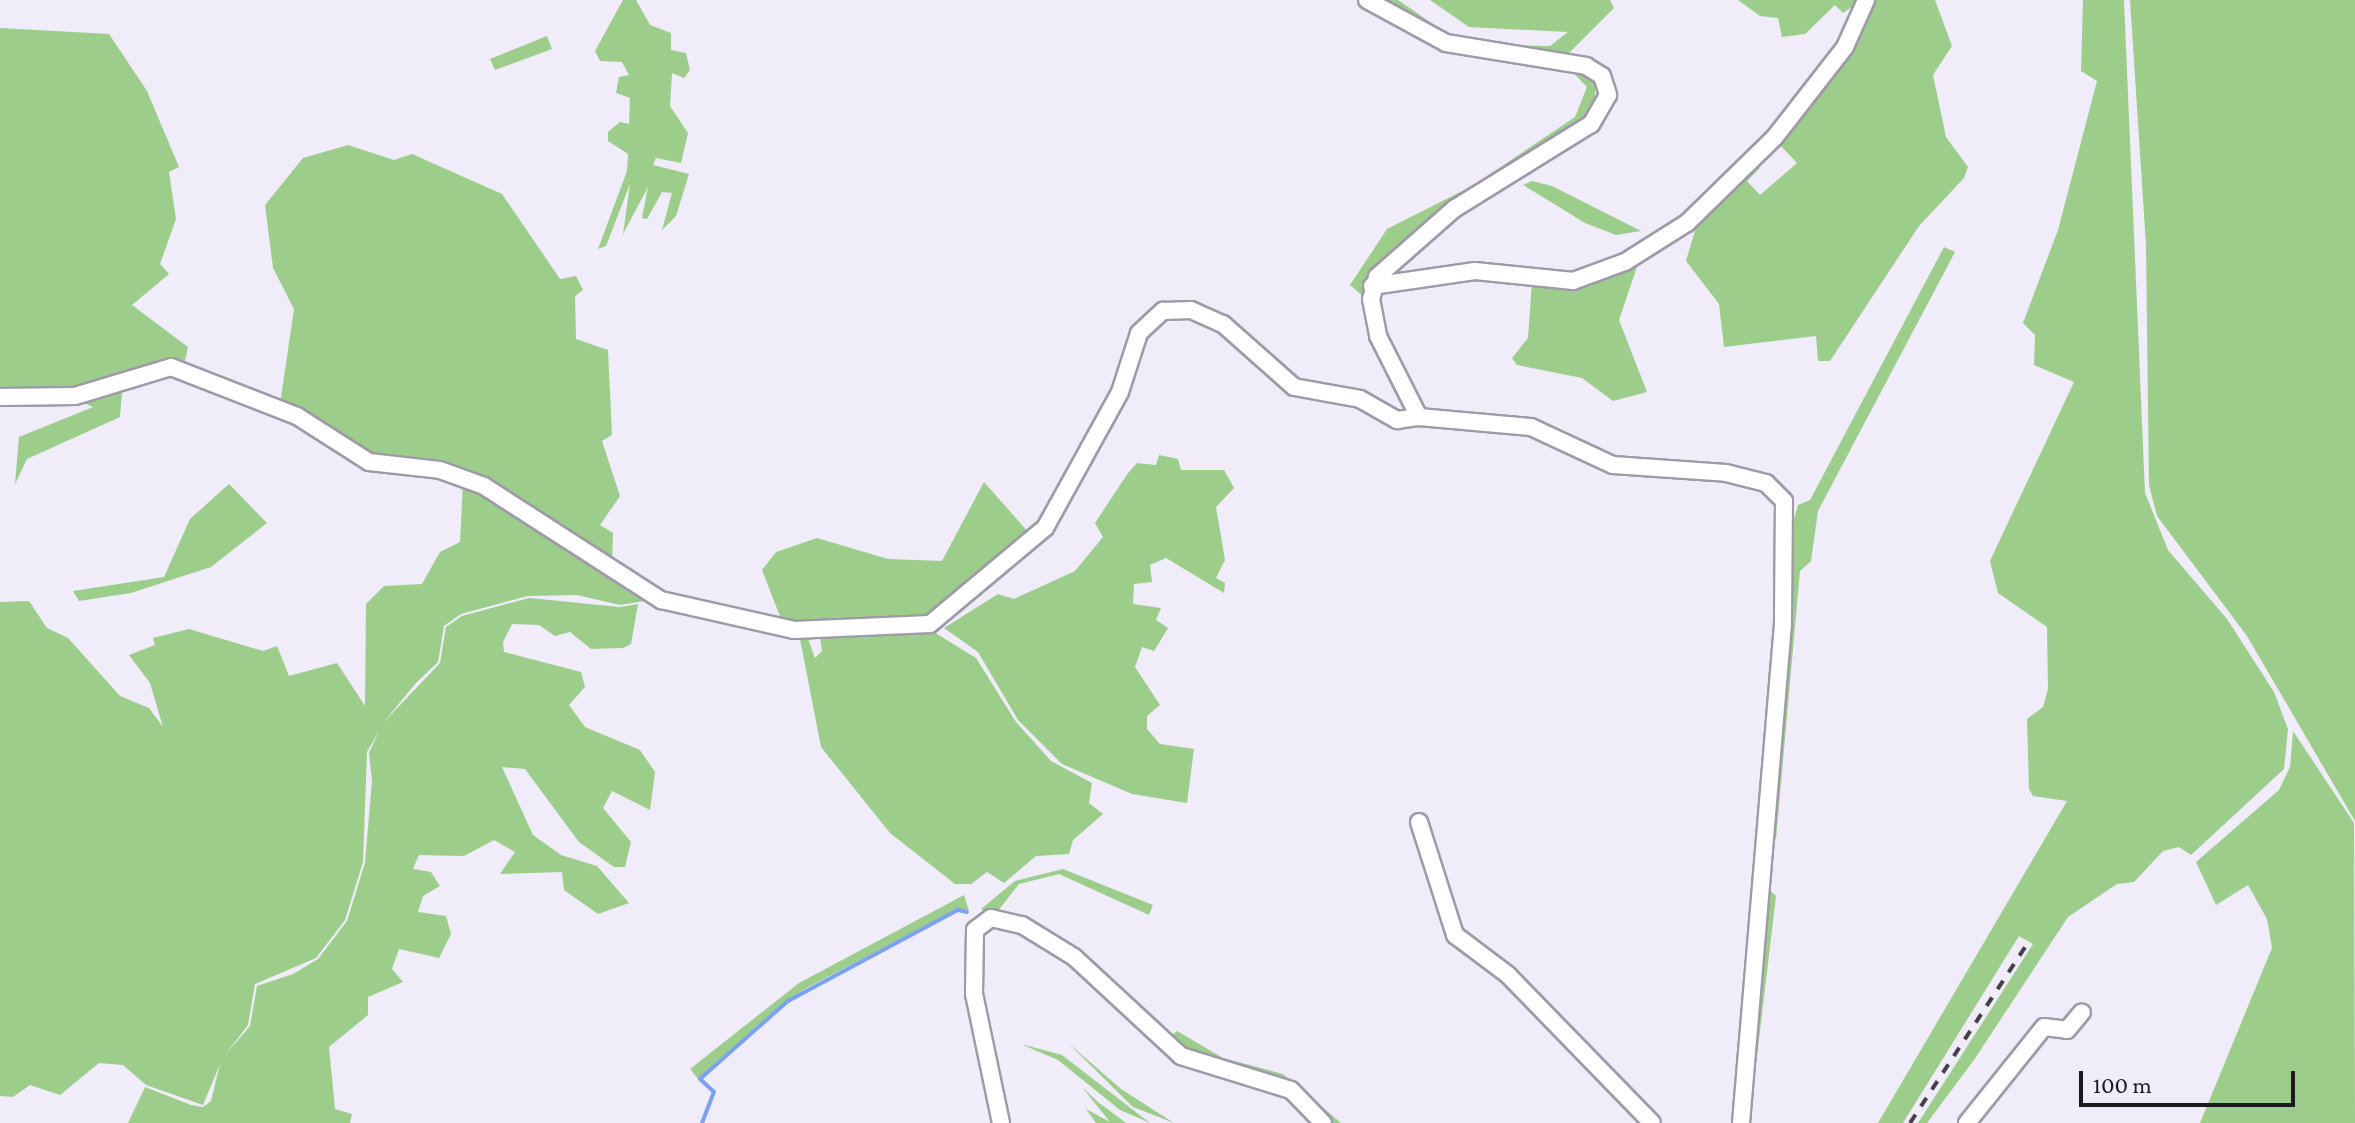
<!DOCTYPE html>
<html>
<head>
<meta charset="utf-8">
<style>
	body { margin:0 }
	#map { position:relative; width:2355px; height:1123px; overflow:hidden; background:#f0ecf9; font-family:"Crimson Pro",serif }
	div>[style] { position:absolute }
	.green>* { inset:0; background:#9ccd8b }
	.stream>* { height:4px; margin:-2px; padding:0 2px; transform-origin:2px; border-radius:2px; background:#7ba2f2 }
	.roads { filter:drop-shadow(2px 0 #9f9aa7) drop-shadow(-2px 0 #9f9aa7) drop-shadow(0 2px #9f9aa7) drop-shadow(0 -2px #9f9aa7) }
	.street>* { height:16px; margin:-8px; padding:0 8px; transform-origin:8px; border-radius:8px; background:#fff }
	.rail>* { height:4px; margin-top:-2px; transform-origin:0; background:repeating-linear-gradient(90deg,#434147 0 10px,transparent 0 20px) }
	span { translate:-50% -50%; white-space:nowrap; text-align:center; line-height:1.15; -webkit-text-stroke:7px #f0ecf9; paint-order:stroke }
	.scale { position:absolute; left:2079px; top:1071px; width:216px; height:36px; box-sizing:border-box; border:4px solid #1b1a1e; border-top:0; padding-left:10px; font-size:24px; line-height:28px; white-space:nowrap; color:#1b1a1e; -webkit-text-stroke:6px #f0ecf9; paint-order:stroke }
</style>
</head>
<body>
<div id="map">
	<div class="green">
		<div style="clip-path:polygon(623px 0,636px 0,650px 25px,671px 33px,671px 50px,686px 53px,690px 70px,684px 78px,672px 73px,670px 106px,688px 133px,681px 163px,656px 158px,653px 165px,689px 174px,676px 216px,662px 230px,672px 193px,662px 192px,647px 219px,642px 218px,648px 187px,623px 234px,630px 184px,606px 246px,598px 249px,627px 171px,628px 154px,608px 141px,608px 132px,620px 122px,629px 124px,630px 98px,616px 93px,619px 77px,629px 75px,622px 62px,600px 61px,595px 51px)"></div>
		<div style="clip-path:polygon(1373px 0,1398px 0,1452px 37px,1484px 45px,1550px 46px,1568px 32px,1469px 27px,1430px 0,1610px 0,1614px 8px,1565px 57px,1447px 41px)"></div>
		<div style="clip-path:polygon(1738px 0,1862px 0,1843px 13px,1835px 5px,1805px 34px,1782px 37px,1778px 18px,1760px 16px)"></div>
		<div style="clip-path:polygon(1870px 0,1935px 0,1952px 46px,1933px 75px,1946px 137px,1968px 167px,1964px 178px,1919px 226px,1830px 361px,1818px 361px,1816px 336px,1724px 347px,1719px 304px,1686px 261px,1699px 217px,1753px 162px,1760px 168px,1747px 181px,1760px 195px,1797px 163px,1776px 141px)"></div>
		<div style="clip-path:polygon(2083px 0,2124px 0,2145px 493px,2168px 550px,2227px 619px,2274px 692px,2288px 729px,2284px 769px,2191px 855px,2179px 847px,2163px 851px,2134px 882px,2117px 884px,2068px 917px,1974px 1060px,1927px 1123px,1918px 1123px,2033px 944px,2019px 936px,1903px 1123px,1878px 1123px,2067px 801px,2033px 796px,2029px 789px,2027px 719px,2043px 707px,2048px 689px,2047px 627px,1998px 593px,1990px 561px,2074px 382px,2034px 365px,2035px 335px,2023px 323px,2058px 230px,2097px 81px,2081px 71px)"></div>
		<div style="clip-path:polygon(2130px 0,2355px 0,2355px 821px,2247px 636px,2157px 516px,2149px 485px,2146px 245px)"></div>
		<div style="clip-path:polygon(0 28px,109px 34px,147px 91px,179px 167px,169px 172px,176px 219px,160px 264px,169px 274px,132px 305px,188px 347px,184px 366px,160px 362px,74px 391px,0 392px)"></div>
		<div style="clip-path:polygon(547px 36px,552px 49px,495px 70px,490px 59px)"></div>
		<div style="clip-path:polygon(1566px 65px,1595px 77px,1595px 112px,1386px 257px,1365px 298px,1350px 285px,1387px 229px,1474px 185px,1575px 117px,1587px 87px)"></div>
		<div style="clip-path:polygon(348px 145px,394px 160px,412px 154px,502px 194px,560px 279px,576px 276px,583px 290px,575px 296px,576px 339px,608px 350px,612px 435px,602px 441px,620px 496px,600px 525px,613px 533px,612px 567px,516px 500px,382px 461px,280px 404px,294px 309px,273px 268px,265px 205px,303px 158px)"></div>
		<div style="clip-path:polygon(1532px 181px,1552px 186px,1641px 231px,1616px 235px,1585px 223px,1523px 185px)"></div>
		<div style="clip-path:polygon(1944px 247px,1955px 252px,1818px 511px,1811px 561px,1800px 571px,1776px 839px,1770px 840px,1788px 540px,1798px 505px,1810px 500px)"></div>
		<div style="clip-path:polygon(1642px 252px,1619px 320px,1647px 392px,1613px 401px,1582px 378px,1517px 365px,1512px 358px,1528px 338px,1532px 282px,1565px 284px)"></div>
		<div style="clip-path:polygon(159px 369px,122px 392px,120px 417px,27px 459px,15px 484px,19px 437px,93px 407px,75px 399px)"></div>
		<div style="clip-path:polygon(1159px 455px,1178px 459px,1181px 470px,1224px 470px,1234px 488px,1216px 507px,1225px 560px,1216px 578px,1225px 583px,1224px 593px,1166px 558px,1150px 565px,1152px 582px,1134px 584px,1133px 604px,1161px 608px,1156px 620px,1168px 628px,1154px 651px,1142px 647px,1135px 667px,1160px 705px,1147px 716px,1147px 729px,1160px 744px,1194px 749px,1187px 803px,1132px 794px,1062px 764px,1018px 720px,978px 652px,944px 628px,998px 594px,1014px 599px,1075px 571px,1103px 537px,1095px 523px,1128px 473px,1137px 463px,1156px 465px)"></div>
		<div style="clip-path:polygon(evenodd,463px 482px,650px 600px,620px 605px,577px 595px,528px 596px,461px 614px,444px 626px,438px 662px,416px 683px,383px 723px,440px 663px,446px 627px,462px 616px,529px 598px,620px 607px,638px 604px,631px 644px,623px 648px,591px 649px,570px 632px,555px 636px,539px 625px,512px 624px,503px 642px,504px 652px,581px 672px,585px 687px,569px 705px,585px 727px,640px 750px,655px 772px,650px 810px,612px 791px,603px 808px,631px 842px,625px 867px,614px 867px,579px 842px,525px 769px,502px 767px,533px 835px,561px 855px,597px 866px,629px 903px,598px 914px,564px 890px,562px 872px,500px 874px,515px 852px,494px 840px,464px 856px,419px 855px,413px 869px,431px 872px,440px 886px,423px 896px,418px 912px,446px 916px,451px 934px,439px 958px,399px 949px,392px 969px,403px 982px,368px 997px,368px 1015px,329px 1047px,335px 1109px,352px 1114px,350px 1123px,128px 1123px,145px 1087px,191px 1105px,203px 1107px,211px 1101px,220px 1064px,203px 1105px,146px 1085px,123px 1065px,99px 1063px,60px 1095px,30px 1085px,13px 1097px,0 1096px,0 602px,29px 601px,47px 628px,68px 638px,120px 696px,149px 708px,163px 727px,150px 683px,129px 655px,155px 645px,153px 638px,189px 629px,263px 651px,277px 646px,289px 676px,337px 663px,365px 706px,366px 604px,384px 586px,422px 584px,440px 552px,460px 542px,463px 482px,379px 731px,369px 753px,372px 781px,365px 863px,347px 921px,318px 959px,293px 974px,257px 986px,250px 1026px,225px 1055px,248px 1025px,255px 984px,316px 958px,345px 920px,363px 862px,367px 752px,379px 731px)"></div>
		<div style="clip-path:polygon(984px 482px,1030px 534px,928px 620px,783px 624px,762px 570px,776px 552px,817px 538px,888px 559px,942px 561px)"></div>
		<div style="clip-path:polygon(229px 484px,267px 523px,211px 567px,131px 593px,79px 601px,73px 591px,164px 577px,190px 519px)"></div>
		<div style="clip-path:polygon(929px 629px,976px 658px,1016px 722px,1051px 761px,1092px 783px,1089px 803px,1103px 814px,1073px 840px,1069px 854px,1036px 856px,1004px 883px,987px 872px,971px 884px,955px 884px,890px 833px,821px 747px,800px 639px,808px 639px,815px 658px,822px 651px,819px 631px)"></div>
		<div style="clip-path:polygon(2293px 731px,2354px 823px,2355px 1123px,2200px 1123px,2272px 948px,2267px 919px,2248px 885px,2216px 905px,2196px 862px,2279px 790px,2290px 767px)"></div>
		<div style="clip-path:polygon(1063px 869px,1153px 905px,1149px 915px,1059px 874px,1019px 884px,998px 911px,1066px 940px,1171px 1036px,1177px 1031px,1223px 1058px,1283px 1074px,1341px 1123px,1328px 1123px,1301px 1093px,1183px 1052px,1107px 984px,981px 909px,1015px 881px)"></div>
		<div style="clip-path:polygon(1764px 885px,1776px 896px,1755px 1073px,1757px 989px)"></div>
		<div style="clip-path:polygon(964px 895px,969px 911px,957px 909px,803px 990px,698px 1079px,690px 1069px,799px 983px)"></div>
		<div style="clip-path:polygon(1067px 1042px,1121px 1089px,1174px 1123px,1133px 1107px)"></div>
		<div style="clip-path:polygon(1021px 1044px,1062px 1055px,1150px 1123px,1120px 1110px,1058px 1060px)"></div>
		<div style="clip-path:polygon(1082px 1087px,1098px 1102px,1126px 1123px,1096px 1123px,1086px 1109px,1110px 1122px)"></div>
	</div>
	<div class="stream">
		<div style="left:702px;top:1123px;width:33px;rotate:-69deg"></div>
		<div style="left:714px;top:1092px;width:19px;rotate:-137deg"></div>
		<div style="left:700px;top:1079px;width:118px;rotate:-41.6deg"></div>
		<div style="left:788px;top:1001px;width:193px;rotate:-28.2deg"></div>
		<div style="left:958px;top:910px;width:9px;rotate:13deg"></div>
	</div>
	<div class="roads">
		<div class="street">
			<div style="left:1367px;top:0;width:90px;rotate:28.6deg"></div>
			<div style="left:1446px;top:43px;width:142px;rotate:9.3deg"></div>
			<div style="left:1586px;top:66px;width:19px;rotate:32deg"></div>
			<div style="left:1602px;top:76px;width:20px;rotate:72deg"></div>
			<div style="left:1608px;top:95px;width:34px;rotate:120deg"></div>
			<div style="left:1591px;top:124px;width:161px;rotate:148.2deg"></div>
			<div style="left:1454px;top:209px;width:103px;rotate:138.6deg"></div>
			<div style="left:1377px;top:277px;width:23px;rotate:105deg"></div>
			<div style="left:1371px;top:299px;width:38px;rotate:79deg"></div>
			<div style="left:1378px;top:336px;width:91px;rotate:63.2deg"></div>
			<div style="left:1419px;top:417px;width:112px;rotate:5.1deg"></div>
			<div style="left:1531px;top:427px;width:90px;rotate:24.9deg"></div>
			<div style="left:1613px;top:465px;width:113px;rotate:4deg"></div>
			<div style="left:1726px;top:473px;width:41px;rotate:14deg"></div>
			<div style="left:1766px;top:483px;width:25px;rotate:45deg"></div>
			<div style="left:1784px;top:501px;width:123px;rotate:90.5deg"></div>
			<div style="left:1783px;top:624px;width:501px;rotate:94.81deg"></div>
			<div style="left:1372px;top:286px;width:104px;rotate:-8.3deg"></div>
			<div style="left:1475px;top:271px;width:99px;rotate:5.8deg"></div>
			<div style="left:1573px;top:281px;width:55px;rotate:-20.1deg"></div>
			<div style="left:1625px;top:262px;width:73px;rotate:-32.2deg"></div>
			<div style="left:1687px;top:223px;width:123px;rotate:-44.3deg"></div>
			<div style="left:1775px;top:137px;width:114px;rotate:-52.1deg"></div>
			<div style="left:1845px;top:47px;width:51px;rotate:-65.9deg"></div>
			<div style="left:0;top:397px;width:75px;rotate:-0.8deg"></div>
			<div style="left:75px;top:396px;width:100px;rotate:-16.8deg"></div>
			<div style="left:171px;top:367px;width:135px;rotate:21.3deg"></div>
			<div style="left:297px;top:416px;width:85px;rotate:32.6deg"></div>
			<div style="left:369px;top:462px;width:71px;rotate:6.4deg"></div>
			<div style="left:440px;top:470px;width:47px;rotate:20deg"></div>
			<div style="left:484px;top:486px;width:211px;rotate:32.8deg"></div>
			<div style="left:661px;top:600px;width:136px;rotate:12.7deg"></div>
			<div style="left:794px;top:630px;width:136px;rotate:-2.5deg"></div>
			<div style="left:930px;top:624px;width:150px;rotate:-39.9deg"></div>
			<div style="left:1045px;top:528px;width:155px;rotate:-61.1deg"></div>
			<div style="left:1120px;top:392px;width:62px;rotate:-72.1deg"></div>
			<div style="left:1139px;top:333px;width:33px;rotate:-43deg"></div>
			<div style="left:1163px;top:311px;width:28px;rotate:-2deg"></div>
			<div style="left:1191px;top:310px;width:35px;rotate:24deg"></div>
			<div style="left:1223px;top:324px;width:95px;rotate:41.6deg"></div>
			<div style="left:1294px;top:387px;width:67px;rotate:10.3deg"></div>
			<div style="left:1360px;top:399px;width:43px;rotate:29.6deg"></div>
			<div style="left:1397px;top:420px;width:22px;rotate:-8deg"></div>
			<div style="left:1419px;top:822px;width:119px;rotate:72.3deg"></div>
			<div style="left:1455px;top:935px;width:66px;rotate:37deg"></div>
			<div style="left:1508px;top:975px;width:206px;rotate:45.8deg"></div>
			<div style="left:1001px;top:1123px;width:132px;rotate:-101.8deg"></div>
			<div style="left:974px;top:994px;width:64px;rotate:-89.1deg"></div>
			<div style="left:975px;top:930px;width:20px;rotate:-37deg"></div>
			<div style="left:991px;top:918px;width:32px;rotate:13deg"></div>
			<div style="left:1022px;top:925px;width:61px;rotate:31.6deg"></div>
			<div style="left:1074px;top:957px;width:146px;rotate:42.8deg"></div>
			<div style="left:1181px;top:1056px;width:115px;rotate:17.2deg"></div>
			<div style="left:1291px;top:1090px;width:46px;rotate:45.9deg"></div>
			<div style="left:1967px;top:1123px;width:123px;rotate:-51.3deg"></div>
			<div style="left:2044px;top:1027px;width:23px;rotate:7deg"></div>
			<div style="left:2067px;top:1030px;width:23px;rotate:-50deg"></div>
		</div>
	</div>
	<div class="rail">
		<div style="left:1910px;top:1123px;width:217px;rotate:-56.8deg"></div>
	</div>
	<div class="scale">100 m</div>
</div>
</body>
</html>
